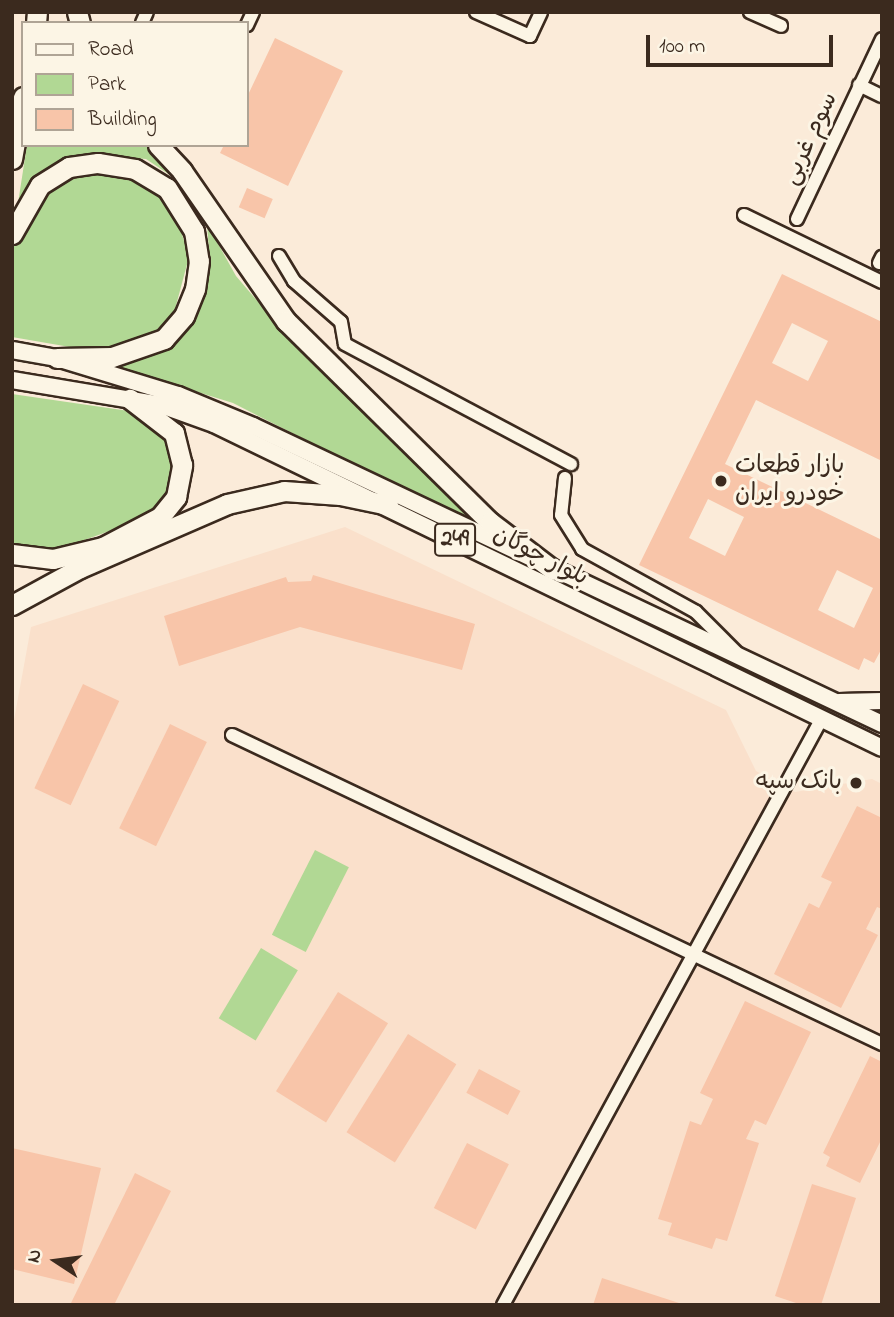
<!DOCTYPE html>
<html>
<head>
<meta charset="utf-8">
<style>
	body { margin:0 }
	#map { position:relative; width:894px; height:1317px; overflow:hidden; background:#fbebd9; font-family:"Indie Flower","Playpen Sans Arabic",sans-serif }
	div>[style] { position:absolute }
	.built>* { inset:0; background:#fae0cb }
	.green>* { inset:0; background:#b1d894; transform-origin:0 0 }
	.building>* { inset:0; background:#f8c5a9; transform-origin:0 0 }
	.roads { filter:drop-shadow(2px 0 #3b2a1e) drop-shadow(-2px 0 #3b2a1e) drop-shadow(0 2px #3b2a1e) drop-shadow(0 -2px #3b2a1e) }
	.minor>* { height:12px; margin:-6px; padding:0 6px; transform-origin:6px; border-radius:6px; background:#fcf5e5 }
	.major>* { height:16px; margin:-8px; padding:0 8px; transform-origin:8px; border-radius:8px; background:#fcf5e5 }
	.highway>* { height:19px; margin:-9.5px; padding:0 9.5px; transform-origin:9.5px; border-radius:9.5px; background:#fcf5e5 }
	.dots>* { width:19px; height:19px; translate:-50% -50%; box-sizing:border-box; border:4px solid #fcf5e5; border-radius:50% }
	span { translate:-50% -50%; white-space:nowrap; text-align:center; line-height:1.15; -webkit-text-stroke:6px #fcf5e5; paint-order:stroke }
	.shield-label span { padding:2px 5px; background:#fcf5e5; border:2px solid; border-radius:5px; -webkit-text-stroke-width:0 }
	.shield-label { font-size:23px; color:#3b2a1e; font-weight:700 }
	.street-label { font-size:24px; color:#3b2a1e }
	.poi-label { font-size:24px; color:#3b2a1e }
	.left { translate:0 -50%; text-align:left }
	.right { translate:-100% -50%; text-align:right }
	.frame { position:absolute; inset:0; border:14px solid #3b2a1e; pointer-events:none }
	.legend { position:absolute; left:21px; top:21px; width:228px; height:126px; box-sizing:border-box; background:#fcf5e5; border:2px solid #afa495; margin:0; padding:9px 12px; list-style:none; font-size:21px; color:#3b2a1e }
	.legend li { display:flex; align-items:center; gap:14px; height:35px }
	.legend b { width:35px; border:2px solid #afa495 }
	.north { position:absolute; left:21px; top:1226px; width:70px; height:70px; -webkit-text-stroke:5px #fcf5e5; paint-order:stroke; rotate:283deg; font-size:19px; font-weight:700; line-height:28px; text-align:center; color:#3b2a1e }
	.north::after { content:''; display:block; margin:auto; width:24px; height:32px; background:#3b2a1e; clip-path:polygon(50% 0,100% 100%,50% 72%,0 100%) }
	.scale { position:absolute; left:646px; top:35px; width:187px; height:32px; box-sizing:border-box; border:4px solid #3b2a1e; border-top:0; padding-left:9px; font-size:21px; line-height:24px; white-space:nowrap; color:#3b2a1e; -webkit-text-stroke:5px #fcf5e5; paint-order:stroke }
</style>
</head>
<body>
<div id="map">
	<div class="built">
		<div style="clip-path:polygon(345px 527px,726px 710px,756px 771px,795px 792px,872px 779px,882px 784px,882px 1305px,12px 1305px,12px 731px,31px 627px)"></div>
	</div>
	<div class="green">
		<div style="clip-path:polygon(27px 145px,146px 145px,179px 181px,146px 159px,86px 154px,49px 167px,18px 203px)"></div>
		<div style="clip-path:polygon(90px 171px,128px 173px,152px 187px,177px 218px,189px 257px,174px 313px,163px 329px,139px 341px,93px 351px,12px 337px,12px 250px,25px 215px,47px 192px)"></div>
		<div style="clip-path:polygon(207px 224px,236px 276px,294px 344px,478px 527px,233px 403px,117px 367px,157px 353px,181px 335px,203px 297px,210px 265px)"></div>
		<div style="clip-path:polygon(12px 394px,129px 411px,152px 422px,166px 439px,172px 468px,164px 499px,148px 517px,57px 550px,12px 547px)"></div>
		<div style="left:315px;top:850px;width:38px;height:95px;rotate:27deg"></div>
		<div style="left:261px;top:948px;width:43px;height:82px;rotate:31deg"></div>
	</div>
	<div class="building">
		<div style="clip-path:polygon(275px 38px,343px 71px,288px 186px,220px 153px,224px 145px,247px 145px,247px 97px)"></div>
		<div style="left:247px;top:188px;width:28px;height:21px;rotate:23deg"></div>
		<div style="clip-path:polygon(evenodd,782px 274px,882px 322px,882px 461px,756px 400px,725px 464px,882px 540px,882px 648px,874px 663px,864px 658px,859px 670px,639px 565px,782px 274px,792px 323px,828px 341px,808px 381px,772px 363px,792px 323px,782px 274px,708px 499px,744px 517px,725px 556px,689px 538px,708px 499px,782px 274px,837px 570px,873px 588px,854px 628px,818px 610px,837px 570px)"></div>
		<div style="clip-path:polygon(313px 575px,475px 624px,462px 670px,300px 627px,179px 666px,164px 616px,286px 577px,288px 582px,311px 581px)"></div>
		<div style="left:83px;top:684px;width:40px;height:115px;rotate:25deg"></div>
		<div style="left:170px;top:724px;width:41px;height:116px;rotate:26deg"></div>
		<div style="clip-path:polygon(857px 806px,882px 818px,882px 909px,877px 907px,866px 929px,878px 935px,841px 1008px,774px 974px,809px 903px,819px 908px,832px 882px,821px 877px)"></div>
		<div style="left:338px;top:992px;width:59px;height:117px;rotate:32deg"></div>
		<div style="clip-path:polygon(745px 1001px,811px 1032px,766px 1125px,755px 1120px,746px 1139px,759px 1143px,727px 1241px,716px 1238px,712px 1249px,668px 1235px,672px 1223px,658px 1219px,690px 1121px,701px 1125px,713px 1099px,700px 1093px)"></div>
		<div style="left:408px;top:1034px;width:57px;height:116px;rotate:32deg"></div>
		<div style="clip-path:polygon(870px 1056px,882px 1062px,882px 1138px,860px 1183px,826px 1166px,830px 1157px,823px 1153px)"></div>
		<div style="left:479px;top:1069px;width:47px;height:27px;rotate:28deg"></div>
		<div style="left:467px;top:1143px;width:47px;height:73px;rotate:27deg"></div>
		<div style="clip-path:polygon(12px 1148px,101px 1168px,74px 1284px,12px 1269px)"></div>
		<div style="clip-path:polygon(135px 1173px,171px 1191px,114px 1305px,70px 1305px)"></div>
		<div style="clip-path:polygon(812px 1184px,856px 1198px,821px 1305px,802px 1305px,775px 1296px)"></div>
		<div style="clip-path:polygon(602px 1278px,679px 1303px,679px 1305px,593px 1305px)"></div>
	</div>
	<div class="roads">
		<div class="minor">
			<div style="left:476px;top:12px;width:59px;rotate:24deg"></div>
			<div style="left:530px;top:36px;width:26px;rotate:-65deg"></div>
			<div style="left:750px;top:12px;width:34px;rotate:24deg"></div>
			<div style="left:142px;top:23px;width:12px;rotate:-66deg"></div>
			<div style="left:247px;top:25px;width:14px;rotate:-65deg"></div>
			<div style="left:859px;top:85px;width:25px;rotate:26deg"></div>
			<div style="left:744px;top:215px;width:153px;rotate:25.9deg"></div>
			<div style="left:797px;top:219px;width:199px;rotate:-64.7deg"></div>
			<div style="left:279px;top:256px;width:29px;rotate:59deg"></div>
			<div style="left:294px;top:281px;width:62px;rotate:41.1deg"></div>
			<div style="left:341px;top:322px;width:22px;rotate:80deg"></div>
			<div style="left:345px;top:344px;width:256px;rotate:28deg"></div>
			<div style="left:879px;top:263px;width:7px;rotate:-63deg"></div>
			<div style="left:565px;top:478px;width:37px;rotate:96deg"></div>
			<div style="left:561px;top:515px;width:40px;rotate:58deg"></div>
			<div style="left:582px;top:549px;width:130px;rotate:28.9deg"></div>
			<div style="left:696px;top:612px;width:59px;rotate:45deg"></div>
			<div style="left:232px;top:735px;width:720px;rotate:25.43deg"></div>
			<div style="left:503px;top:1305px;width:668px;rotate:-61.48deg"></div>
		</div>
		<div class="major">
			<div style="left:12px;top:350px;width:46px;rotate:10.1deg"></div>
			<div style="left:57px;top:358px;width:127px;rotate:17deg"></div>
			<div style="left:178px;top:395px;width:81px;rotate:22.5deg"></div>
			<div style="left:253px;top:426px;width:696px;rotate:25.35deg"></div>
			<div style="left:12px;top:380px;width:151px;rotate:9.5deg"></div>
			<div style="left:161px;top:405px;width:56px;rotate:19.7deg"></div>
			<div style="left:214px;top:424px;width:742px;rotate:25.87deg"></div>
			<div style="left:839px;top:702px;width:43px;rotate:-1.3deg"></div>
		</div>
		<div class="highway">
			<div style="left:77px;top:12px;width:11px;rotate:75deg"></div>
			<div style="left:36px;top:23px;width:11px;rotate:-85deg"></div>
			<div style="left:158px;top:145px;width:35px;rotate:47deg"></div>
			<div style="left:182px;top:171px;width:183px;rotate:55.3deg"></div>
			<div style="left:286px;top:321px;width:286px;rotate:44.6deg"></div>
			<div style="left:490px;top:522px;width:79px;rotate:37.3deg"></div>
			<div style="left:12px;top:159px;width:63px;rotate:-79.9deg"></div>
			<div style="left:12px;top:234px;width:56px;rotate:-60.3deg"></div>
			<div style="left:40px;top:185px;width:34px;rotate:-32deg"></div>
			<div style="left:69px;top:167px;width:29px;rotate:-8deg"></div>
			<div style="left:98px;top:163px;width:37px;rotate:9deg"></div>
			<div style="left:135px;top:169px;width:37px;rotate:31deg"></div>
			<div style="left:167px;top:188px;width:51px;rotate:57.9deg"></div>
			<div style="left:194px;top:231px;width:30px;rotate:81deg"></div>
			<div style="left:199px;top:261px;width:28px;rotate:98deg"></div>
			<div style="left:195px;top:289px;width:29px;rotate:112deg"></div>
			<div style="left:184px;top:316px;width:30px;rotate:131deg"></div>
			<div style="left:164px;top:339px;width:55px;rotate:160.9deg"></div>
			<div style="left:112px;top:357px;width:55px;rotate:179deg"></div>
			<div style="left:12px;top:554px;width:41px;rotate:7deg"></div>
			<div style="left:53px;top:559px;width:51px;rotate:-13.5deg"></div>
			<div style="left:103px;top:547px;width:64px;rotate:-27.8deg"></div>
			<div style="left:160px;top:517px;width:26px;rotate:-51deg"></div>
			<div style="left:176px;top:497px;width:33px;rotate:-79deg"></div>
			<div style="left:182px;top:465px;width:33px;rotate:-104deg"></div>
			<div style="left:174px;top:433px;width:56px;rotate:-142.3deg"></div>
			<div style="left:12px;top:605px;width:77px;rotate:-28.6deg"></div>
			<div style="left:80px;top:568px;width:160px;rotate:-23.5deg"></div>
			<div style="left:227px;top:504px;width:58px;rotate:-12.8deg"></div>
			<div style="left:284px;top:491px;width:56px;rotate:4.1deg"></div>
			<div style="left:340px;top:495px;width:49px;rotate:11.8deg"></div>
		</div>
	</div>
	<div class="dots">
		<div style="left:721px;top:481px;background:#3b2a1e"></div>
		<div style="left:856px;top:783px;background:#3b2a1e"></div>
	</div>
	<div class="shield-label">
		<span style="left:455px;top:540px">249</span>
	</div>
	<div class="street-label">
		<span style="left:811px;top:139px;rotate:-65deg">سوم غربی</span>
		<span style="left:540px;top:557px;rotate:27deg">بلوار چوگان</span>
	</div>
	<div class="poi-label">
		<span class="left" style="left:735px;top:481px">بازار قطعات<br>خودرو ایران</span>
		<span class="right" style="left:842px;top:783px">بانک سپه</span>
	</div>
	<div class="frame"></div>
	<ul class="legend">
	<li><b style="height:9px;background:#fcf5e5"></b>Road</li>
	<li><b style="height:19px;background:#b1d894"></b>Park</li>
	<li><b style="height:19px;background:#f8c5a9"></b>Building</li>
	</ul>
	<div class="north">N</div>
	<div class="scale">100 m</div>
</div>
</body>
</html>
